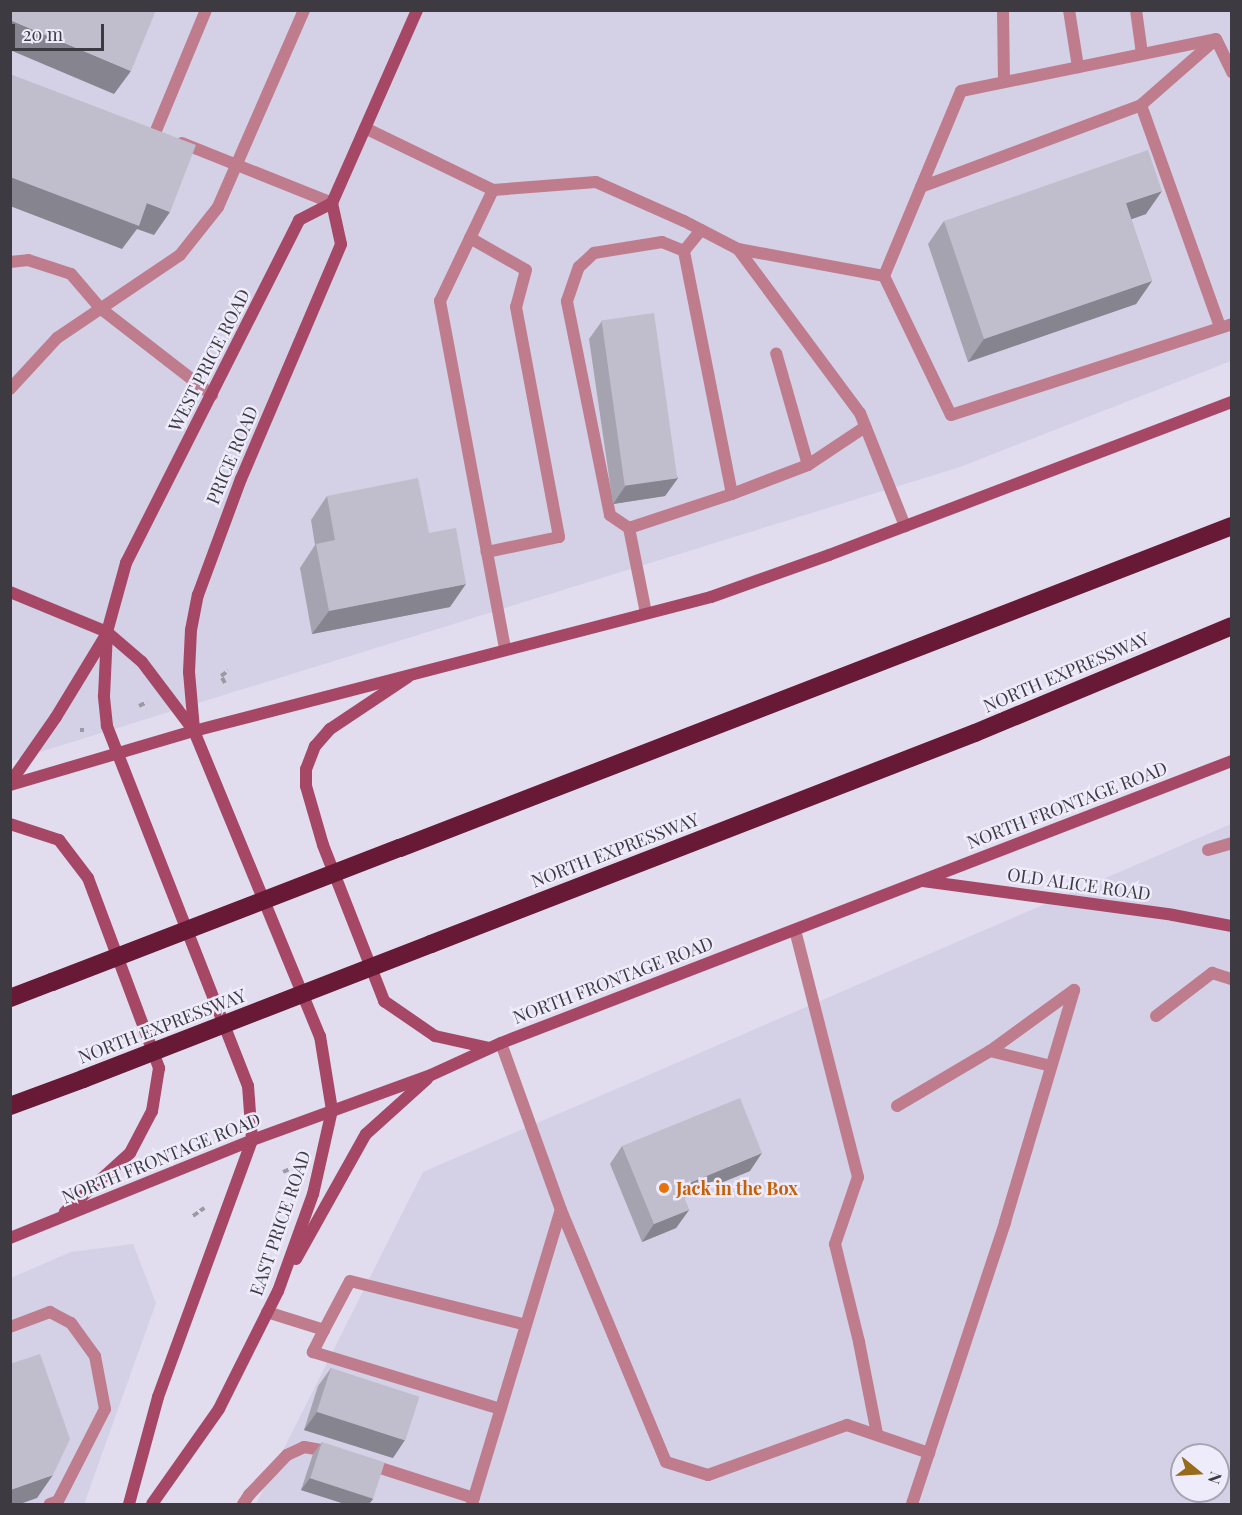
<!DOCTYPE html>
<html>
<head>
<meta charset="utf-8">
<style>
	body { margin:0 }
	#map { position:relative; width:1242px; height:1515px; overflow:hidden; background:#e1ddee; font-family:"Playfair Display",serif }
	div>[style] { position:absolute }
	.commercial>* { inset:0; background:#d4d0e6 }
	.path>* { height:4px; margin-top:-2px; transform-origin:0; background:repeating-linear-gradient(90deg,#9c99a5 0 6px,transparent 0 9px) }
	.lane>* { height:12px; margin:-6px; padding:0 6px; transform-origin:6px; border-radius:6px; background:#be7c8d }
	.secondary>* { height:12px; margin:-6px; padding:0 6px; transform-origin:6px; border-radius:6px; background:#a64766 }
	.highway>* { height:18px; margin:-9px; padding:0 9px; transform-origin:9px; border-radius:9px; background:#681936 }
	.highway-bridge>* { height:18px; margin:-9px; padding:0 9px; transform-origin:9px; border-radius:9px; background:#681936 }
	.wall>* { inset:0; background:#a5a3af }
	.shaded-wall>* { inset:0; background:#86848f }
	.building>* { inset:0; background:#c0bdcc; transform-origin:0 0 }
	.dots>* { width:16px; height:16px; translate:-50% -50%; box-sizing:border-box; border:3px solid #eeebfb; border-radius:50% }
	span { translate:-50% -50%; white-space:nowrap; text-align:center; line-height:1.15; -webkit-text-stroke:5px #eeebfb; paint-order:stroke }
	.street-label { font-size:18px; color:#3d3b41 }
	.food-label { font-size:18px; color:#c56008; font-weight:700 }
	.left { translate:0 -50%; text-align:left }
	.frame { position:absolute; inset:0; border:12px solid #3d3b41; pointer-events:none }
	.north { position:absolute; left:1170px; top:1443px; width:60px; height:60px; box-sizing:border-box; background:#eeebfb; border:2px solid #a7a5b1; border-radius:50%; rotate:108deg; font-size:16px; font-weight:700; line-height:24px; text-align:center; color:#3d3b41 }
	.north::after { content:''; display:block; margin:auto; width:21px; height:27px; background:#976b19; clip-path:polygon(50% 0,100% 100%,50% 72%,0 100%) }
	.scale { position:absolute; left:12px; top:24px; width:92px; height:27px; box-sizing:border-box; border:3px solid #3d3b41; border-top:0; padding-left:8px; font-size:18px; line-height:21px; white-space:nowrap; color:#3d3b41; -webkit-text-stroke:4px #eeebfb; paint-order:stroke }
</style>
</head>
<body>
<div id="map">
	<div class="commercial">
		<div style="clip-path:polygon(11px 11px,1231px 11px,1231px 361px,960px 467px,11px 761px)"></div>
		<div style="clip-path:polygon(evenodd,1231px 824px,1231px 1504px,256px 1504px,423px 1172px,1231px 824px,1182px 1455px,1218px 1455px,1218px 1491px,1182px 1491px,1182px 1455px)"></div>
		<div style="clip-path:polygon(133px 1244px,156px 1303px,84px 1504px,11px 1504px,11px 1278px,71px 1252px)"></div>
	</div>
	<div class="path">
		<div style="left:225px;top:683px;width:8px;rotate:-120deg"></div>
		<div style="left:221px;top:676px;width:9px;rotate:-36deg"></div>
		<div style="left:139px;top:706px;width:9px;rotate:-27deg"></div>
		<div style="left:82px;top:728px;width:4px;rotate:90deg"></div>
		<div style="left:283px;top:1172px;width:13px;rotate:-23deg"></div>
		<div style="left:193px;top:1216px;width:14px;rotate:-36deg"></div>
	</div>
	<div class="lane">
		<div style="left:1003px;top:10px;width:72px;rotate:89.2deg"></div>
		<div style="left:1069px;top:10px;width:58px;rotate:81deg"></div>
		<div style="left:1136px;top:10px;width:44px;rotate:82.2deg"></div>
		<div style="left:1141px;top:105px;width:97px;rotate:-41.2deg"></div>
		<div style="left:365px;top:128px;width:142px;rotate:25.8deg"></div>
		<div style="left:493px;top:190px;width:103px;rotate:-4.4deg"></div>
		<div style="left:596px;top:182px;width:96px;rotate:23.9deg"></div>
		<div style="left:684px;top:221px;width:61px;rotate:27.4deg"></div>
		<div style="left:738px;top:249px;width:204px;rotate:53.4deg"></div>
		<div style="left:860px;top:413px;width:122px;rotate:68.3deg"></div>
		<div style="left:155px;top:133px;width:133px;rotate:-67.5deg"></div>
		<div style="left:182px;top:143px;width:162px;rotate:21.8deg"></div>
		<div style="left:921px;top:187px;width:235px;rotate:-20.4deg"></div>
		<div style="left:1141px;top:105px;width:236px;rotate:70.4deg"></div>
		<div style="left:493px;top:190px;width:123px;rotate:115.5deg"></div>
		<div style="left:440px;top:301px;width:354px;rotate:79.4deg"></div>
		<div style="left:470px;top:238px;width:64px;rotate:29.7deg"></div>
		<div style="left:526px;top:270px;width:38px;rotate:105deg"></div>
		<div style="left:516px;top:307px;width:234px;rotate:79.4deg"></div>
		<div style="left:559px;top:537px;width:74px;rotate:168.2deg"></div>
		<div style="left:738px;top:249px;width:148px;rotate:10.5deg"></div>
		<div style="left:884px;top:276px;width:200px;rotate:-67.4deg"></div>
		<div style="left:961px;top:91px;width:260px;rotate:-11.5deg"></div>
		<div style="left:1216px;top:39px;width:37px;rotate:64deg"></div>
		<div style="left:684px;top:251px;width:27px;rotate:-51deg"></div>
		<div style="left:10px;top:262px;width:18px;rotate:-6deg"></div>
		<div style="left:28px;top:260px;width:45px;rotate:18deg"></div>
		<div style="left:71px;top:274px;width:45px;rotate:49.5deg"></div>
		<div style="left:100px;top:308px;width:142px;rotate:37.8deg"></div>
		<div style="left:884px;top:276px;width:154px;rotate:64.3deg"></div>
		<div style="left:951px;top:415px;width:295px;rotate:-17.9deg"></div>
		<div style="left:10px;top:389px;width:69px;rotate:-47.3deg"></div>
		<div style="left:57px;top:338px;width:148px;rotate:-34deg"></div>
		<div style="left:180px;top:255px;width:61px;rotate:-51.6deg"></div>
		<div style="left:218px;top:207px;width:215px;rotate:-66.4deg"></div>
		<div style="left:808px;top:465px;width:69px;rotate:-33.7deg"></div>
		<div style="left:732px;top:494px;width:81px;rotate:-20.9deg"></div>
		<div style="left:808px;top:465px;width:116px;rotate:-105.9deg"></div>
		<div style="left:629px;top:528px;width:108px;rotate:-18.3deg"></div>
		<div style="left:732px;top:494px;width:248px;rotate:-101.2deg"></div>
		<div style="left:646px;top:613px;width:87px;rotate:-101.3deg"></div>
		<div style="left:629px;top:528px;width:23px;rotate:-146deg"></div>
		<div style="left:610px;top:515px;width:218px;rotate:-101.4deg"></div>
		<div style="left:567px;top:301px;width:36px;rotate:-71deg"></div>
		<div style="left:579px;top:267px;width:21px;rotate:-43deg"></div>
		<div style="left:594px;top:253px;width:69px;rotate:-9.2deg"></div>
		<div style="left:662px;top:242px;width:24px;rotate:22deg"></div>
		<div style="left:1208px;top:850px;width:25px;rotate:-16deg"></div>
		<div style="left:795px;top:930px;width:255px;rotate:75.7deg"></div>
		<div style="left:858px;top:1177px;width:71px;rotate:108.9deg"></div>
		<div style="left:835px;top:1244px;width:101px;rotate:76.2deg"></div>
		<div style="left:859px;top:1342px;width:94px;rotate:78.9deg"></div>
		<div style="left:1156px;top:1016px;width:71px;rotate:-37.5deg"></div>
		<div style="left:1212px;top:973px;width:21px;rotate:17deg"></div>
		<div style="left:990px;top:1051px;width:104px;rotate:-36deg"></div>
		<div style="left:897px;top:1106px;width:108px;rotate:-30.6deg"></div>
		<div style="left:990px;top:1051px;width:63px;rotate:13.8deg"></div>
		<div style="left:561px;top:1210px;width:273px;rotate:67.4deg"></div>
		<div style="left:666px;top:1462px;width:44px;rotate:17.2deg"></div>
		<div style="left:708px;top:1475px;width:148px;rotate:-19.8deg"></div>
		<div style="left:847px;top:1425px;width:87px;rotate:18.9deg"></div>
		<div style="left:267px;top:1312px;width:60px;rotate:17.5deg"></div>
		<div style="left:324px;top:1330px;width:55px;rotate:-62deg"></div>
		<div style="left:350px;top:1281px;width:181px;rotate:14deg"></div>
		<div style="left:10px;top:1327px;width:43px;rotate:-20.6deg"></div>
		<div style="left:50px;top:1312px;width:24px;rotate:28deg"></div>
		<div style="left:71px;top:1323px;width:41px;rotate:54deg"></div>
		<div style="left:95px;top:1356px;width:54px;rotate:79.3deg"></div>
		<div style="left:105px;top:1409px;width:103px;rotate:117.1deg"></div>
		<div style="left:58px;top:1501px;width:9px;rotate:159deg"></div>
		<div style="left:324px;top:1330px;width:25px;rotate:117deg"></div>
		<div style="left:313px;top:1352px;width:196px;rotate:16.9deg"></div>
		<div style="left:368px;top:1464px;width:111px;rotate:17.8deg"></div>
		<div style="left:243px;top:1504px;width:11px;rotate:-56deg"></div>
		<div style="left:249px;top:1495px;width:55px;rotate:-46.5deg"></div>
		<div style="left:287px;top:1455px;width:19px;rotate:-25deg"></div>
		<div style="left:304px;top:1447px;width:27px;rotate:10deg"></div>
		<div style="left:472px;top:1504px;width:307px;rotate:-73.2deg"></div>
		<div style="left:561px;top:1210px;width:177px;rotate:-109.8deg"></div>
		<div style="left:912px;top:1504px;width:297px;rotate:-71.7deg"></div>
		<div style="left:1005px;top:1222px;width:242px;rotate:-73.4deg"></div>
	</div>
	<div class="secondary">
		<div style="left:10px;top:592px;width:105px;rotate:22.4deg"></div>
		<div style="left:107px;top:632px;width:46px;rotate:40.6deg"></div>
		<div style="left:142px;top:662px;width:86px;rotate:53deg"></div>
		<div style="left:194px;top:731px;width:330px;rotate:67.6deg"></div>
		<div style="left:320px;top:1036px;width:75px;rotate:80.8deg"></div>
		<div style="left:332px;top:1110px;width:86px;rotate:102.7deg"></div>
		<div style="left:313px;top:1194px;width:103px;rotate:109.8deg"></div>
		<div style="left:278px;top:1291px;width:132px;rotate:116.6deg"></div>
		<div style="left:219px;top:1409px;width:116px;rotate:125.2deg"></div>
		<div style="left:408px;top:677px;width:94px;rotate:146.3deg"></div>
		<div style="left:330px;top:729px;width:23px;rotate:131deg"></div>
		<div style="left:315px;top:746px;width:25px;rotate:111deg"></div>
		<div style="left:306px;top:769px;width:17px;rotate:90deg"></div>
		<div style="left:306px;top:786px;width:61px;rotate:73.9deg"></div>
		<div style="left:323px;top:845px;width:168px;rotate:68.6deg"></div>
		<div style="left:384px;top:1001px;width:62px;rotate:34.5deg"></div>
		<div style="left:435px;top:1036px;width:55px;rotate:12.5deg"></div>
		<div style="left:194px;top:729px;width:57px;rotate:-95deg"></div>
		<div style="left:189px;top:672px;width:42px;rotate:-87.3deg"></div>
		<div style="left:191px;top:630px;width:36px;rotate:-79deg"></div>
		<div style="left:198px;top:595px;width:124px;rotate:-69.7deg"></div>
		<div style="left:241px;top:479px;width:255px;rotate:-66.9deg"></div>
		<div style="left:341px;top:244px;width:42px;rotate:-102.4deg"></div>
		<div style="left:10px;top:783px;width:80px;rotate:-55.1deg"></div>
		<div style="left:56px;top:717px;width:98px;rotate:-58.7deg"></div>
		<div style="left:10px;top:785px;width:192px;rotate:-16.4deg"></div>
		<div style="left:194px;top:731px;width:534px;rotate:-14.53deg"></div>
		<div style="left:711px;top:597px;width:125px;rotate:-19.6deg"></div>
		<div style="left:829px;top:555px;width:431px;rotate:-20.8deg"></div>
		<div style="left:10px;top:824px;width:52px;rotate:18.1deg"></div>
		<div style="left:59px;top:840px;width:48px;rotate:52.7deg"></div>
		<div style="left:88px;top:878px;width:203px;rotate:69.5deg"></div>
		<div style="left:159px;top:1068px;width:44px;rotate:99.2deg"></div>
		<div style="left:152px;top:1111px;width:47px;rotate:117.6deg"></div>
		<div style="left:130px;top:1153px;width:88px;rotate:137.8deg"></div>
		<div style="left:923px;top:881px;width:252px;rotate:7.7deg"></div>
		<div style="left:1173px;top:915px;width:60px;rotate:10.6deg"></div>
		<div style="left:10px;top:1238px;width:261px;rotate:-22deg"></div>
		<div style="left:252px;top:1140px;width:190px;rotate:-20deg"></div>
		<div style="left:431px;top:1075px;width:77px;rotate:-24.6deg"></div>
		<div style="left:501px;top:1043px;width:784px;rotate:-21.1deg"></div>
		<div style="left:296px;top:1259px;width:143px;rotate:-60.8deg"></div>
		<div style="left:366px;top:1134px;width:82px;rotate:-42deg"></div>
		<div style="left:129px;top:1504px;width:111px;rotate:-74.8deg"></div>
		<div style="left:158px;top:1397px;width:274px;rotate:-69.9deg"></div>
		<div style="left:252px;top:1140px;width:54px;rotate:-94.2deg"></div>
		<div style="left:248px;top:1086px;width:387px;rotate:-111.4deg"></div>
		<div style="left:107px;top:726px;width:30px;rotate:-96deg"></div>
		<div style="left:104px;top:696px;width:64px;rotate:-87.3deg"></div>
		<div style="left:107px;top:632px;width:72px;rotate:-74.6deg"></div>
		<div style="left:126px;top:563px;width:384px;rotate:-63.2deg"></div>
		<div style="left:299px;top:220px;width:37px;rotate:-27deg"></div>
		<div style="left:332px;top:203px;width:211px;rotate:-66.2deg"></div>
	</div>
	<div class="highway">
		<div style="left:400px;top:848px;width:892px;rotate:-21.16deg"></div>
		<div style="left:431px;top:944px;width:583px;rotate:-21.2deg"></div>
		<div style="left:975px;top:733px;width:278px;rotate:-22.6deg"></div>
		<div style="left:10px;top:998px;width:45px;rotate:-20.9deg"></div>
		<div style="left:10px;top:1106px;width:78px;rotate:-20.3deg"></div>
	</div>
	<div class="highway-bridge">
		<div style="left:52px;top:982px;width:373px;rotate:-21.1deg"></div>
		<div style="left:83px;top:1079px;width:373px;rotate:-21.2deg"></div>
	</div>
	<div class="wall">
		<div style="clip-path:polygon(1146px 214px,1131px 219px,1152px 281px,1136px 304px,968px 362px,928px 244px,944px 221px)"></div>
		<div style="clip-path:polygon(602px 321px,678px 478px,665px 496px,613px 504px,589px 339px)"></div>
		<div style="clip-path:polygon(327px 496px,429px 533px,450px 607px,312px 634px,300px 568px,315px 545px,311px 520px)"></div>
		<div style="clip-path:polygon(622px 1146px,750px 1171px,684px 1198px,689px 1210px,676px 1228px,642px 1242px,610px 1164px)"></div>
		<div style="clip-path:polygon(331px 1368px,393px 1458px,304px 1430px,318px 1386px)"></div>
		<div style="clip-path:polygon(322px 1442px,373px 1499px,369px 1504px,345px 1504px,301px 1490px,313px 1454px)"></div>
	</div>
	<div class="shaded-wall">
		<div style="clip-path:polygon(10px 20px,131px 71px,114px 94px,10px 50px)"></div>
		<div style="clip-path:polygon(10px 177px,147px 203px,170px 212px,154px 235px,137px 229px,122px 249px,10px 206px)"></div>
		<div style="clip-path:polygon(1162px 191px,1146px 214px,1110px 227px,1126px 203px)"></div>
		<div style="clip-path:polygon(1152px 281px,1136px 304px,968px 362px,984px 339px)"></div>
		<div style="clip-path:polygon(678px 478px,665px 496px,613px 504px,626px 485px)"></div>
		<div style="clip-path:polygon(466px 584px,450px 607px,312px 634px,329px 611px)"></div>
		<div style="clip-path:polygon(762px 1153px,750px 1171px,667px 1205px,680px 1187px)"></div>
		<div style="clip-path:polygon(689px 1210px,676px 1228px,642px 1242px,654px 1224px)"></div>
		<div style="clip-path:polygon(317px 1412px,405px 1440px,393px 1458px,304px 1430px)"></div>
		<div style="clip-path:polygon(53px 1475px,37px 1498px,20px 1504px,10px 1504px,10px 1490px)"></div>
		<div style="clip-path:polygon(310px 1478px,373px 1499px,369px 1504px,345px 1504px,301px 1490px)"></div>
	</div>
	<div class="building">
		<div style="clip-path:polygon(10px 10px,156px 10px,131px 71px,10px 20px)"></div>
		<div style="clip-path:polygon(10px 74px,196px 145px,170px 212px,147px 203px,139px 226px,10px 177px)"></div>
		<div style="clip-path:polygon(1148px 150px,1162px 191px,1126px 203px,1152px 281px,984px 339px,944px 221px)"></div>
		<div style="left:654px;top:313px;width:167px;height:53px;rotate:82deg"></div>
		<div style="clip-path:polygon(418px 478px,429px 533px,456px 528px,466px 584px,329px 611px,316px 544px,335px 540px,327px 496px)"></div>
		<div style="clip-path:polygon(740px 1098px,762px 1153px,680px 1187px,689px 1210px,654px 1224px,622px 1146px)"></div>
		<div style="clip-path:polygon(40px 1354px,70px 1439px,53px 1475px,10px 1490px,10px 1364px)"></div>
		<div style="left:331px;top:1368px;width:93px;height:46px;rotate:18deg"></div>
		<div style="left:322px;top:1442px;width:66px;height:38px;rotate:18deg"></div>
	</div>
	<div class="dots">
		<div style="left:664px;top:1188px;background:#e8710a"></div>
	</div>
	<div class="street-label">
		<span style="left:209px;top:360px;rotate:-63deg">WEST PRICE ROAD</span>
		<span style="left:232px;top:455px;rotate:-67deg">PRICE ROAD</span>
		<span style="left:1066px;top:672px;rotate:-23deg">NORTH EXPRESSWAY</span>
		<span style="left:1067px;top:805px;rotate:-21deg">NORTH FRONTAGE ROAD</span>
		<span style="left:615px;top:850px;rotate:-21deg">NORTH EXPRESSWAY</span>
		<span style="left:1079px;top:884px;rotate:8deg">OLD ALICE ROAD</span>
		<span style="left:613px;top:980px;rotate:-21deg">NORTH FRONTAGE ROAD</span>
		<span style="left:162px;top:1026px;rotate:-21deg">NORTH EXPRESSWAY</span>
		<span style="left:161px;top:1158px;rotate:-22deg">NORTH FRONTAGE ROAD</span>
		<span style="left:280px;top:1223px;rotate:-71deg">EAST PRICE ROAD</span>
	</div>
	<div class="food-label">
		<span class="left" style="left:676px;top:1188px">Jack in the Box</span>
	</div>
	<div class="frame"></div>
	<div class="north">N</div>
	<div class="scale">20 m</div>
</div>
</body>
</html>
